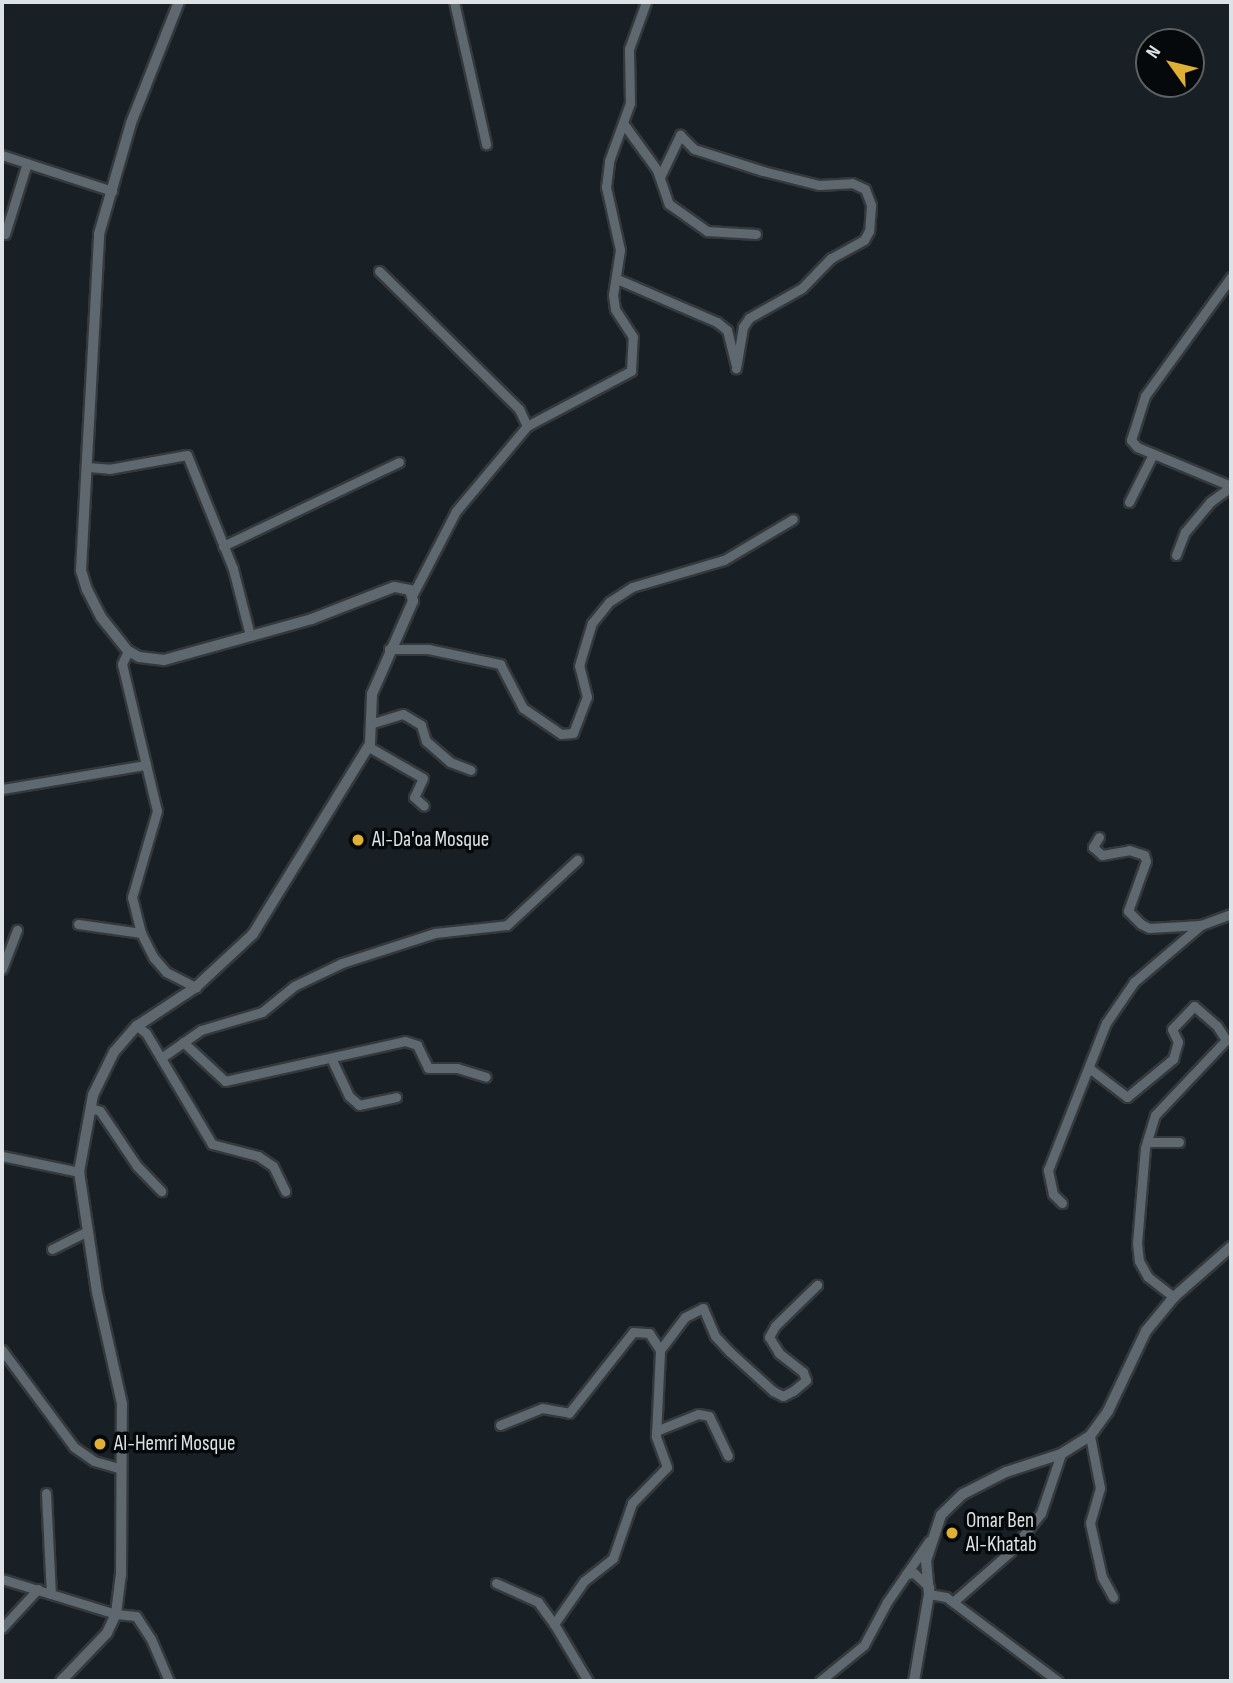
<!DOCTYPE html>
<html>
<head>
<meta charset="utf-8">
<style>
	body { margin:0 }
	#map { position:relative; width:1233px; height:1683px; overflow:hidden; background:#182025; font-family:"Sofia Sans Condensed",sans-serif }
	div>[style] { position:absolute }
	.roads { filter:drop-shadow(2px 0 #34393d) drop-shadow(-2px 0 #34393d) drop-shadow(0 2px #34393d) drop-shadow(0 -2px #34393d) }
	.minor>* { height:9px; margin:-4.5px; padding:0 4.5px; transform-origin:4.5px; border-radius:4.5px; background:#5f686f }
	.tertiary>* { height:10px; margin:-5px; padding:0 5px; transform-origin:5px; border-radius:5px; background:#5f686f }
	.dots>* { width:19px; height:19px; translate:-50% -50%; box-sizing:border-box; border:4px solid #06090b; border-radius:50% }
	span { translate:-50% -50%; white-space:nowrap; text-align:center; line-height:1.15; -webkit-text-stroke:7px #06090b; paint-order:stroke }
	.poi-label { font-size:21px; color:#dce2e5 }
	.left { translate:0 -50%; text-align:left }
	.frame { position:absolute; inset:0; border:4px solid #dce2e5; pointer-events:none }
	.north { position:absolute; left:1135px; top:28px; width:70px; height:70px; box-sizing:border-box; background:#06090b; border:2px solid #5c6062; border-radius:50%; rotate:304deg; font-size:19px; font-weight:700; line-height:28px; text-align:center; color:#dce2e5 }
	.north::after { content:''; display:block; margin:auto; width:24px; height:32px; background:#dfb034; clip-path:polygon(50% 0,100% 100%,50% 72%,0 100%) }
</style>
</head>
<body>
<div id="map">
	<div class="roads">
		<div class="minor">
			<div style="left:454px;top:2px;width:146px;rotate:77.3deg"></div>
			<div style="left:623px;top:123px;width:58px;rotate:54.1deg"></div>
			<div style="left:657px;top:170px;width:36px;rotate:71deg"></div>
			<div style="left:669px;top:204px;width:47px;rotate:35.4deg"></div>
			<div style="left:707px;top:231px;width:49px;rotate:3.5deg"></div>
			<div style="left:2px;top:155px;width:116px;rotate:18.1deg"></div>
			<div style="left:660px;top:177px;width:47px;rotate:-64.5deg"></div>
			<div style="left:680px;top:135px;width:20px;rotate:45deg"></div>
			<div style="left:694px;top:149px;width:72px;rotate:17.7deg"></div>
			<div style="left:763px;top:171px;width:58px;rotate:14deg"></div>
			<div style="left:819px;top:185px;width:33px;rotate:-3deg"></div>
			<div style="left:852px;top:183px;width:14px;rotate:25deg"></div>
			<div style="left:865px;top:189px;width:17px;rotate:69deg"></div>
			<div style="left:871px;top:205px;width:26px;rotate:94deg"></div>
			<div style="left:869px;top:231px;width:10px;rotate:119deg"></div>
			<div style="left:864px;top:240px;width:38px;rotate:151deg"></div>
			<div style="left:831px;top:258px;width:42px;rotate:134deg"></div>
			<div style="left:802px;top:288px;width:61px;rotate:150.5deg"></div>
			<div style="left:749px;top:318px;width:11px;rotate:124deg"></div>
			<div style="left:743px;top:327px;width:42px;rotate:99.7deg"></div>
			<div style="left:5px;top:234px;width:74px;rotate:-72.8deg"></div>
			<div style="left:379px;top:271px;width:197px;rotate:44.6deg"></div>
			<div style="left:519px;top:409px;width:19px;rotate:65deg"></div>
			<div style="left:1231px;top:277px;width:147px;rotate:125.9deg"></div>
			<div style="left:1145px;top:396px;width:46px;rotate:107.7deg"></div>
			<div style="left:1131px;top:440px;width:9px;rotate:49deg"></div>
			<div style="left:1137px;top:447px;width:102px;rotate:22.5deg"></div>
			<div style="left:617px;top:279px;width:109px;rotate:23.3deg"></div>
			<div style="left:717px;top:322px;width:13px;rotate:39deg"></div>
			<div style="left:727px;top:330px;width:34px;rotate:76deg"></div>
			<div style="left:88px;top:467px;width:21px;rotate:5deg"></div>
			<div style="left:109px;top:469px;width:79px;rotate:-10.2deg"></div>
			<div style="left:187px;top:455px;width:123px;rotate:68deg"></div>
			<div style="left:233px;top:569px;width:68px;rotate:75.6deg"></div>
			<div style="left:1129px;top:502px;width:54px;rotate:-63.4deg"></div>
			<div style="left:223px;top:546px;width:195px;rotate:-25.5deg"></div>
			<div style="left:1176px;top:555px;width:25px;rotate:-69deg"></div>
			<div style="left:1185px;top:532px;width:39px;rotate:-50deg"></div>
			<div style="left:1210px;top:502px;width:26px;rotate:-36deg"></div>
			<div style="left:413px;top:594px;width:93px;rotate:-62.6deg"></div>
			<div style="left:456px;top:511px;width:111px;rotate:-50.1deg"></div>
			<div style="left:527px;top:426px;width:118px;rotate:-27.9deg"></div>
			<div style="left:631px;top:371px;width:34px;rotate:-87deg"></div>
			<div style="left:633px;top:337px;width:33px;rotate:-123deg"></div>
			<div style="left:615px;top:309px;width:14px;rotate:-98deg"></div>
			<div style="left:613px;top:295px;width:46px;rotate:-81.2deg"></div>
			<div style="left:620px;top:250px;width:65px;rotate:-102.5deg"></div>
			<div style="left:606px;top:187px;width:26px;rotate:-83deg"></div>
			<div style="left:609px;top:161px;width:62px;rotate:-70.1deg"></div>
			<div style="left:630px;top:103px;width:54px;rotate:-91.1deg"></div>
			<div style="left:629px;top:49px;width:50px;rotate:-70.1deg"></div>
			<div style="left:389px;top:649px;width:39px"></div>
			<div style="left:428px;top:649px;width:74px;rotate:11.8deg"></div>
			<div style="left:500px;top:664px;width:50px;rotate:62.4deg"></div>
			<div style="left:523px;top:708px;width:46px;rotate:34.4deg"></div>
			<div style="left:561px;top:734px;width:12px;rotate:-5deg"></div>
			<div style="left:573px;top:733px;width:39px;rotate:-69deg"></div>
			<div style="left:587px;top:697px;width:32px;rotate:-104deg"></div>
			<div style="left:579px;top:666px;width:15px;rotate:-74deg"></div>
			<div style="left:583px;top:652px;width:30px;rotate:-73deg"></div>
			<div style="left:592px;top:623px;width:27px;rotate:-51deg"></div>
			<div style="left:609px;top:602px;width:27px;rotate:-33deg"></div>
			<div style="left:632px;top:587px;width:96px;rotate:-16.4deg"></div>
			<div style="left:724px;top:560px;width:80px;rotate:-30.7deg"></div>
			<div style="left:128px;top:651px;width:14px;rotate:115deg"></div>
			<div style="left:122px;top:664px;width:151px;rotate:76.6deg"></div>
			<div style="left:157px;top:811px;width:90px;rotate:106.2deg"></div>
			<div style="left:132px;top:897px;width:37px;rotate:76deg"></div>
			<div style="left:141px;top:933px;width:28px;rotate:63deg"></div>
			<div style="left:154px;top:958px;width:18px;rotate:49deg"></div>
			<div style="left:166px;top:972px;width:34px;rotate:27deg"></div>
			<div style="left:373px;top:723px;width:31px;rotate:-17deg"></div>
			<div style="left:403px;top:714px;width:21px;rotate:31deg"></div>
			<div style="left:421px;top:725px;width:17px;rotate:73deg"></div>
			<div style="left:426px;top:741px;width:32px;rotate:41deg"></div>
			<div style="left:450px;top:762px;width:22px;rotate:21deg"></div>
			<div style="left:369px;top:747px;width:62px;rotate:29.9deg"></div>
			<div style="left:423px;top:778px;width:21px;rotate:115deg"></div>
			<div style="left:414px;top:797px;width:13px;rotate:42deg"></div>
			<div style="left:2px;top:789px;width:146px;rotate:-9.5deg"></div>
			<div style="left:1099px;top:837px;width:12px;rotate:121deg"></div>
			<div style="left:1093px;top:847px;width:12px;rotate:42deg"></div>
			<div style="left:1102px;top:855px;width:27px;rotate:-10deg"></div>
			<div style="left:1129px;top:850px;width:16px;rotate:18deg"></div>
			<div style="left:1144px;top:855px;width:6px;rotate:72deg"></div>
			<div style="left:1146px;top:861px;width:53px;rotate:109.8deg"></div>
			<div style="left:1128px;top:911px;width:18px;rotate:45deg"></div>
			<div style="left:1141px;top:924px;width:9px;rotate:27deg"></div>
			<div style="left:1149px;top:928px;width:52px;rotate:-3.3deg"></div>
			<div style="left:1201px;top:925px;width:32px;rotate:-20deg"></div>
			<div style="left:78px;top:924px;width:64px;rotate:8.1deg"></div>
			<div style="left:2px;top:969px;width:42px;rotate:-69deg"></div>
			<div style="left:137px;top:1026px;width:11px;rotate:38deg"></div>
			<div style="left:146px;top:1033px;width:129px;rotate:59.3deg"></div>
			<div style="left:212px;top:1144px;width:48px;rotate:14.6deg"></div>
			<div style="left:258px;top:1156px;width:18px;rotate:34deg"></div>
			<div style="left:273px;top:1166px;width:28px;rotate:64deg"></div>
			<div style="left:183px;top:1042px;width:57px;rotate:42.9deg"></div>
			<div style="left:225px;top:1081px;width:184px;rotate:-12.5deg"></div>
			<div style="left:405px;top:1041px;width:13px;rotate:18deg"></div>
			<div style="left:417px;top:1045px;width:25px;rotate:64deg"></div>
			<div style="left:428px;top:1068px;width:29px"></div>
			<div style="left:457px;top:1068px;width:30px;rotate:17deg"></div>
			<div style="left:161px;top:1058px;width:49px;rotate:-35deg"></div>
			<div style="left:201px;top:1030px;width:64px;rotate:-16.4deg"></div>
			<div style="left:262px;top:1012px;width:41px;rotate:-39.1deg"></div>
			<div style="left:294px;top:986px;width:53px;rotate:-25.6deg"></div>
			<div style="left:342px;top:963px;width:98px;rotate:-17.9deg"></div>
			<div style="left:435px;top:933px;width:72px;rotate:-6.3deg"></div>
			<div style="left:507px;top:925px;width:96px;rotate:-42.9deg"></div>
			<div style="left:331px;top:1058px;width:42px;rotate:64.7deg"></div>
			<div style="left:349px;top:1096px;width:13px;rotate:42deg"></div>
			<div style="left:359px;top:1105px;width:38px;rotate:-12deg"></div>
			<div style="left:1089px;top:1068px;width:48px;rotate:37.3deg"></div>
			<div style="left:1127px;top:1097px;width:60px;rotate:-39.6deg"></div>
			<div style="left:1173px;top:1059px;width:18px;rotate:-74deg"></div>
			<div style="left:1178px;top:1042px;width:14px;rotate:-115deg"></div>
			<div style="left:1172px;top:1029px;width:32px;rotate:-46deg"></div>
			<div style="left:1194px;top:1006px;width:30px;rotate:41deg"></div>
			<div style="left:1217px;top:1026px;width:17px;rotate:57deg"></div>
			<div style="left:1226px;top:1040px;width:103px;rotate:133.4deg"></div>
			<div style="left:1155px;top:1115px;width:34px;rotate:107deg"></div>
			<div style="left:1145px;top:1148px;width:95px;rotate:94.8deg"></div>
			<div style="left:1137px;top:1243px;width:18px;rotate:84deg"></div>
			<div style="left:1139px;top:1261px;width:18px;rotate:61deg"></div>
			<div style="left:1148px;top:1277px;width:33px;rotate:38deg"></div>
			<div style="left:91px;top:1108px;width:9px;rotate:18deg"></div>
			<div style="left:100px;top:1111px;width:66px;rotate:56.1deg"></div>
			<div style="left:137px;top:1166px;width:35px;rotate:46deg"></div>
			<div style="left:1147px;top:1142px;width:32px"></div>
			<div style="left:2px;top:1156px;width:79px;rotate:11.7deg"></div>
			<div style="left:1062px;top:1203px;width:13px;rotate:-135deg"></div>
			<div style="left:1053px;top:1194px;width:25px;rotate:-102deg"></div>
			<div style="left:1048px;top:1170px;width:158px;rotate:-68.5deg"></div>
			<div style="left:1106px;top:1023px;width:50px;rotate:-55.7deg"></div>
			<div style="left:1134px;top:982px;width:88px;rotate:-40.4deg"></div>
			<div style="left:52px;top:1249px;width:40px;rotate:-26.6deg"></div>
			<div style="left:2px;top:1350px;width:121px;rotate:53.4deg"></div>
			<div style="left:74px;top:1447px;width:24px;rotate:35deg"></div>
			<div style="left:94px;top:1461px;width:26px;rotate:16deg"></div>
			<div style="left:500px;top:1425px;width:45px;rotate:-22deg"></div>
			<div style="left:542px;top:1408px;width:27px;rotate:10deg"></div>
			<div style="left:569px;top:1413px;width:103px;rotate:-51.7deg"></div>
			<div style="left:633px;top:1332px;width:16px;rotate:4deg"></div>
			<div style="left:649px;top:1333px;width:20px;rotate:57deg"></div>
			<div style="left:656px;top:1431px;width:45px;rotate:-22deg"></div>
			<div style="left:698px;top:1414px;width:11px;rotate:10deg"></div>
			<div style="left:709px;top:1416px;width:44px;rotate:64.6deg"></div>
			<div style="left:1090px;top:1436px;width:53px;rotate:79.1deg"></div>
			<div style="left:1100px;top:1488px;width:36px;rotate:106deg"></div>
			<div style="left:1090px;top:1523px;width:55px;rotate:77.5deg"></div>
			<div style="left:1102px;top:1577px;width:23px;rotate:61deg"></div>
			<div style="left:46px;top:1493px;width:101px;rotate:87.2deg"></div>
			<div style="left:906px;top:1574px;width:8px;rotate:-7deg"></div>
			<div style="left:914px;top:1573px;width:21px;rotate:43deg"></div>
			<div style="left:2px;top:1579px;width:119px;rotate:17.1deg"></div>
			<div style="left:116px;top:1614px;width:20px;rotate:6deg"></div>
			<div style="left:136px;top:1616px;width:27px;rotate:57deg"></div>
			<div style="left:151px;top:1639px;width:46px;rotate:66.8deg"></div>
			<div style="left:496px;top:1583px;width:46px;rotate:24.3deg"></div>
			<div style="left:538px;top:1602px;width:27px;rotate:54deg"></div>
			<div style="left:929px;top:1594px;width:17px;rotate:10deg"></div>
			<div style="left:946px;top:1597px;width:140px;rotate:36.9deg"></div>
			<div style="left:953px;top:1602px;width:76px;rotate:-41.3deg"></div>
			<div style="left:1010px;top:1552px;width:50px;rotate:-51.5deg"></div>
			<div style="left:1041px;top:1513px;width:62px;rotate:-71.3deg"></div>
			<div style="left:2px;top:1628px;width:53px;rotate:-47.3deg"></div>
			<div style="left:588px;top:1681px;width:66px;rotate:-120.8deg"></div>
			<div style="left:554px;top:1624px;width:52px;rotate:-55.1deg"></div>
			<div style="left:584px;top:1581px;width:37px;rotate:-38deg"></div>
			<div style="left:613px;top:1558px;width:58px;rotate:-70.9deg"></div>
			<div style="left:632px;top:1503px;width:50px;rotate:-45.8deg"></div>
			<div style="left:667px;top:1467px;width:33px;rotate:-110deg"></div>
			<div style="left:656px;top:1436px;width:86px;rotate:-87.3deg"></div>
			<div style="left:660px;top:1350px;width:41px;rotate:-52.9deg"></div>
			<div style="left:685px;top:1317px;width:20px;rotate:-27deg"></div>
			<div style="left:703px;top:1308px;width:30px;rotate:67deg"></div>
			<div style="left:715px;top:1336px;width:22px;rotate:47deg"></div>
			<div style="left:730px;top:1352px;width:58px;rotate:42.2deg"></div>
			<div style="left:773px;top:1391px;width:11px;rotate:27deg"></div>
			<div style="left:783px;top:1396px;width:11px;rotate:-27deg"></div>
			<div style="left:793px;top:1391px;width:17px;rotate:-40deg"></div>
			<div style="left:806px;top:1380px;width:9px;rotate:-111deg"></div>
			<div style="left:803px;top:1372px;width:31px;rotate:-142deg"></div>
			<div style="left:779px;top:1353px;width:19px;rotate:-122deg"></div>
			<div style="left:769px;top:1337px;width:13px;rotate:-61deg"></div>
			<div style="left:775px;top:1326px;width:59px;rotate:-44.3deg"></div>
			<div style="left:820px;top:1681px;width:57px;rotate:-39.3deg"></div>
			<div style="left:864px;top:1645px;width:49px;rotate:-61.9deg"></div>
			<div style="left:887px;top:1602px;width:74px;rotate:-55.5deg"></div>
		</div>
		<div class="tertiary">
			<div style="left:61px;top:1681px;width:66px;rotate:-46.2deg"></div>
			<div style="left:107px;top:1633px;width:21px;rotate:-65deg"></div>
			<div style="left:116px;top:1614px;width:39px;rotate:-83deg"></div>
			<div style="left:121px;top:1575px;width:171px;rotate:-89.7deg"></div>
			<div style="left:122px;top:1404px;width:115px;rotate:-102.6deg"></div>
			<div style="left:97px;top:1292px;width:121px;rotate:-98.5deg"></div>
			<div style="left:79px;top:1172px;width:78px;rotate:-79.7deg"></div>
			<div style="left:93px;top:1095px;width:48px;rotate:-64deg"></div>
			<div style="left:114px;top:1052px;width:35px;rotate:-49deg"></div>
			<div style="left:137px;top:1026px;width:71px;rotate:-33.5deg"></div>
			<div style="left:196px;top:987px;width:78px;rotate:-42.9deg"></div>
			<div style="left:253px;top:934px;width:223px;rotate:-58.4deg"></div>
			<div style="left:370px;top:744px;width:50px;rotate:-87.7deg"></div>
			<div style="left:372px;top:694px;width:102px;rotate:-66.2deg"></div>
			<div style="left:413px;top:601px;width:11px;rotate:-105deg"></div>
			<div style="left:410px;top:590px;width:16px;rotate:-169deg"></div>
			<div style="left:394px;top:587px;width:88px;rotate:158.7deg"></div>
			<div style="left:312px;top:619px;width:154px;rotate:164.5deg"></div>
			<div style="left:164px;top:660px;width:25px;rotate:-173deg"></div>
			<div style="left:139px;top:657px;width:13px;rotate:-151deg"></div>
			<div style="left:128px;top:651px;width:43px;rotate:-128.5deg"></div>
			<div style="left:101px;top:617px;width:30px;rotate:-117deg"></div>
			<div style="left:87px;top:590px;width:21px;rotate:-107deg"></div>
			<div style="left:81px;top:570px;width:336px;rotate:-86.9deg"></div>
			<div style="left:99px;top:234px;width:116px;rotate:-73.9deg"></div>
			<div style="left:131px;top:123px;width:130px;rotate:-68.4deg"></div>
			<div style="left:914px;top:1681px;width:88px;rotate:-80.2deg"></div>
			<div style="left:929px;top:1594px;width:33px;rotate:-95deg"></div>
			<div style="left:926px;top:1561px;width:48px;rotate:-71.9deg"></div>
			<div style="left:941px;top:1515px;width:30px;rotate:-44deg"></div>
			<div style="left:963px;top:1494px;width:48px;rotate:-27.1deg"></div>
			<div style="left:1006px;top:1472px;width:58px;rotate:-18.1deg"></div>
			<div style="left:1061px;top:1454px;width:34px;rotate:-32deg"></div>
			<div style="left:1090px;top:1436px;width:31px;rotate:-54deg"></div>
			<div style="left:1108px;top:1411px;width:89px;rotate:-64.6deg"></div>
			<div style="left:1146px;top:1331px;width:44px;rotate:-50.5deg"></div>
			<div style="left:1174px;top:1297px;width:76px;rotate:-41.3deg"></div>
		</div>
	</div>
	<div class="dots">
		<div style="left:358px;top:840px;background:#dfb034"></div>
		<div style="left:100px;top:1444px;background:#dfb034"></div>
		<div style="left:952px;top:1533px;background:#dfb034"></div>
	</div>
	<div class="poi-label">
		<span class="left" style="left:372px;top:840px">Al-Da'oa Mosque</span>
		<span class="left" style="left:114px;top:1444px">Al-Hemri Mosque</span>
		<span class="left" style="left:966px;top:1533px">Omar Ben<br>Al-Khatab</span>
	</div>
	<div class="frame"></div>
	<div class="north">N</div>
</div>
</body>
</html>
